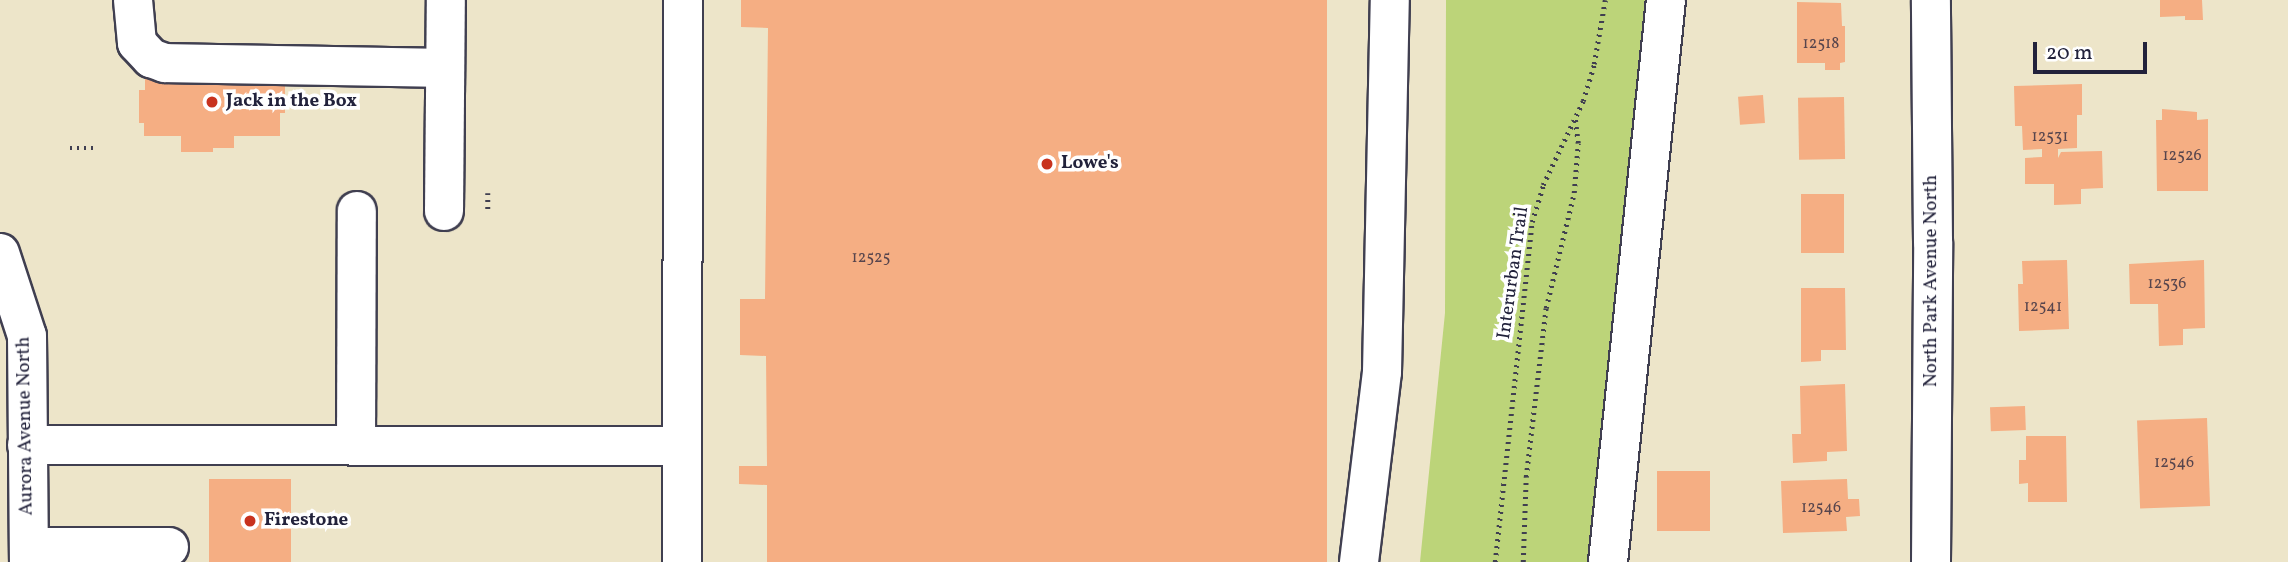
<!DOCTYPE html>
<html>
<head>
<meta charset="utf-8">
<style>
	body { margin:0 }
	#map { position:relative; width:2288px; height:562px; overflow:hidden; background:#ede5c9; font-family:Vollkorn,serif }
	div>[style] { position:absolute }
	.green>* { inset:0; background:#bcd479 }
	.building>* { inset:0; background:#f5ae83; transform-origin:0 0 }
	.path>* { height:4.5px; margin-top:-2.25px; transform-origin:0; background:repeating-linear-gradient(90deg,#403f50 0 2px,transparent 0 7px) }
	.roads { filter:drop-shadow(2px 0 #403f50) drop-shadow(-2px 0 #403f50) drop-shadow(0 2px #403f50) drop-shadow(0 -2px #403f50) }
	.minor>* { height:38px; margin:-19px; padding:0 19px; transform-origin:19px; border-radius:19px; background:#fff }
	.highway>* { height:38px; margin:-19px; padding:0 19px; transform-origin:19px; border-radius:19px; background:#fff }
	.dots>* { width:19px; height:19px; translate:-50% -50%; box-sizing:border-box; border:4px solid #fff; border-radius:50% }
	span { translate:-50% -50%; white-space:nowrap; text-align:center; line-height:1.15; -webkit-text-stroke:7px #fff; paint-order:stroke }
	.number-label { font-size:16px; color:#57454d }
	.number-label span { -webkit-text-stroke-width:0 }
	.poi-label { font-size:19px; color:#22223b; font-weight:700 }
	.left { translate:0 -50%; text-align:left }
	.street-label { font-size:19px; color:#22223b }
	.scale { position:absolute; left:2033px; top:42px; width:114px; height:32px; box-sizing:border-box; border:4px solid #22223b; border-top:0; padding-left:9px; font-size:21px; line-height:24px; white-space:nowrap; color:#22223b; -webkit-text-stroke:5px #fff; paint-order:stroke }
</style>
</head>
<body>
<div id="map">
	<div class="green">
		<div style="clip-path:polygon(1446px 0,1668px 0,1608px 562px,1420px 562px,1445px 313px)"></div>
	</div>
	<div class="building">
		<div style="clip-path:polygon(741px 0,1327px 0,1327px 562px,767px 562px,767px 485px,739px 484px,739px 466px,767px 466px,766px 356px,740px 355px,740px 299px,765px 299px,768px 28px,741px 27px)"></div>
		<div style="clip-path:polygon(2160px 0,2202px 0,2203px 20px,2185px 20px,2185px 16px,2160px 17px)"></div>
		<div style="clip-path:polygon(1797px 2px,1841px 3px,1842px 26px,1845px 26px,1845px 62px,1840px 63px,1840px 70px,1825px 70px,1825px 63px,1797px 63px)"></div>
		<div style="clip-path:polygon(285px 72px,285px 113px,280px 113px,280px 136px,234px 136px,234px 148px,213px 148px,213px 152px,181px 152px,181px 136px,144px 136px,144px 123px,139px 123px,139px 90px,145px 90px,145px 76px)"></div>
		<div style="clip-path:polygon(2082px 84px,2082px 115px,2077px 115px,2077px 148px,2058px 149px,2058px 158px,2061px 152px,2102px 151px,2103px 188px,2081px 189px,2081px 204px,2054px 205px,2054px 184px,2025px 184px,2025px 158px,2042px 157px,2042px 149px,2023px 150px,2022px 126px,2015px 126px,2014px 86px)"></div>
		<div style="left:1763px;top:95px;width:28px;height:25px;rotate:86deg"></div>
		<div style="left:1844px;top:97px;width:62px;height:46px;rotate:89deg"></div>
		<div style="clip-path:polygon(2162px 109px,2197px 112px,2197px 120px,2208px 119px,2208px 191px,2157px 191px,2156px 120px,2162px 120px)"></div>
		<div style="left:1801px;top:194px;width:43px;height:59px"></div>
		<div style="clip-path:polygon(2067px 260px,2069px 329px,2019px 331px,2018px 284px,2023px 284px,2022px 261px)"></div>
		<div style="clip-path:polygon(2204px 260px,2205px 328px,2183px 329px,2183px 345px,2159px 346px,2158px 304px,2130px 304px,2129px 264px)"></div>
		<div style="clip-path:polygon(1801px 288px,1845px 288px,1846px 350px,1821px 350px,1821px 361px,1801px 362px)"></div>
		<div style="clip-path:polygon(1845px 384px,1847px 451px,1827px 452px,1827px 461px,1793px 463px,1792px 434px,1801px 434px,1800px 386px)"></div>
		<div style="left:2025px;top:406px;width:24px;height:35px;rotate:88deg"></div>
		<div style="left:2207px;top:418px;width:88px;height:70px;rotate:88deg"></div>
		<div style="clip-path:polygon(2026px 436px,2066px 436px,2067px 502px,2028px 502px,2028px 483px,2019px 484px,2019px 460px,2026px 460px)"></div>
		<div style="left:1657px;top:471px;width:53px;height:60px"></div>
		<div style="left:209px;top:479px;width:82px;height:83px"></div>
		<div style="clip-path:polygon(1847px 479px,1848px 499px,1859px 499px,1860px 516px,1846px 517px,1847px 531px,1783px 533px,1781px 481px)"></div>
	</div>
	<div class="path">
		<div style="left:70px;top:148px;width:24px"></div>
		<div style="left:488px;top:193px;width:18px;rotate:90deg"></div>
		<div style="left:1495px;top:562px;width:342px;rotate:-83.8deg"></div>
		<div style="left:1532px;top:222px;width:39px;rotate:-73deg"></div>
		<div style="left:1543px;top:185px;width:93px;rotate:-64.5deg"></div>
		<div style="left:1583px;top:101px;width:39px;rotate:-73deg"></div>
		<div style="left:1594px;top:64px;width:65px;rotate:-80.2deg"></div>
		<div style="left:1523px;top:562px;width:85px;rotate:-88deg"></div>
		<div style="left:1526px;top:477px;width:170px;rotate:-83.3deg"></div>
		<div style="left:1546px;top:308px;width:118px;rotate:-76.3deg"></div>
		<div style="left:1574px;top:193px;width:50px;rotate:-85.4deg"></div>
		<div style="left:1578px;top:143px;width:24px;rotate:-97deg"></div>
	</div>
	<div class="roads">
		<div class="minor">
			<div style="left:133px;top:0;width:43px;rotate:84.7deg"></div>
			<div style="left:137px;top:43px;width:21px;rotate:47deg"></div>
			<div style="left:151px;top:58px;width:15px;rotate:20deg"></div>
			<div style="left:165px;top:63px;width:279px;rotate:1deg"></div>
			<div style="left:444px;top:211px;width:211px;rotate:-89.5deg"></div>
			<div style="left:27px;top:445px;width:655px;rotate:0.09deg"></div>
			<div style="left:356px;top:445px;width:234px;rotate:-89.8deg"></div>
			<div style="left:29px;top:547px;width:140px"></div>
			<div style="left:682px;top:562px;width:562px;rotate:-89.9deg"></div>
			<div style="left:1359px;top:562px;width:191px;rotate:-83.1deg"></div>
			<div style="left:1382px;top:372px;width:372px;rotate:-88.8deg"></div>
			<div style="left:1608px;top:562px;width:565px;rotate:-84.11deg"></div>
			<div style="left:1931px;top:562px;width:320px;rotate:-89.6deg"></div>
			<div style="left:1933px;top:242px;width:242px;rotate:-90.5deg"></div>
		</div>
		<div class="highway">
			<div style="left:0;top:253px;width:87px;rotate:72deg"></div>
			<div style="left:27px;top:336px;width:226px;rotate:89.5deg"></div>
		</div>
	</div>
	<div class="dots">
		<div style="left:212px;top:102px;background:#c8321e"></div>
		<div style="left:1047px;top:164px;background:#c8321e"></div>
		<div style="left:250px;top:521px;background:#c8321e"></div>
	</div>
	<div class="number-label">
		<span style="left:1821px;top:44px">12518</span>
		<span style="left:2050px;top:137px">12531</span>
		<span style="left:2182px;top:156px">12526</span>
		<span style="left:871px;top:258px">12525</span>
		<span style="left:2167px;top:284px">12536</span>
		<span style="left:2043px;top:307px">12541</span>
		<span style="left:2174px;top:463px">12546</span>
		<span style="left:1821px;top:508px">12546</span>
	</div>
	<div class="poi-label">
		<span class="left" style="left:226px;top:102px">Jack in the Box</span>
		<span class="left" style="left:1061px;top:164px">Lowe's</span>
		<span class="left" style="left:264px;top:521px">Firestone</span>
	</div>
	<div class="street-label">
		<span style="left:1514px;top:273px;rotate:-82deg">Interurban Trail</span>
		<span style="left:1932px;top:281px;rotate:-90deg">North Park Avenue North</span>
		<span style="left:26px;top:426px;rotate:-91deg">Aurora Avenue North</span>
	</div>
	<div class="scale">20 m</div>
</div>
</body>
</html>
